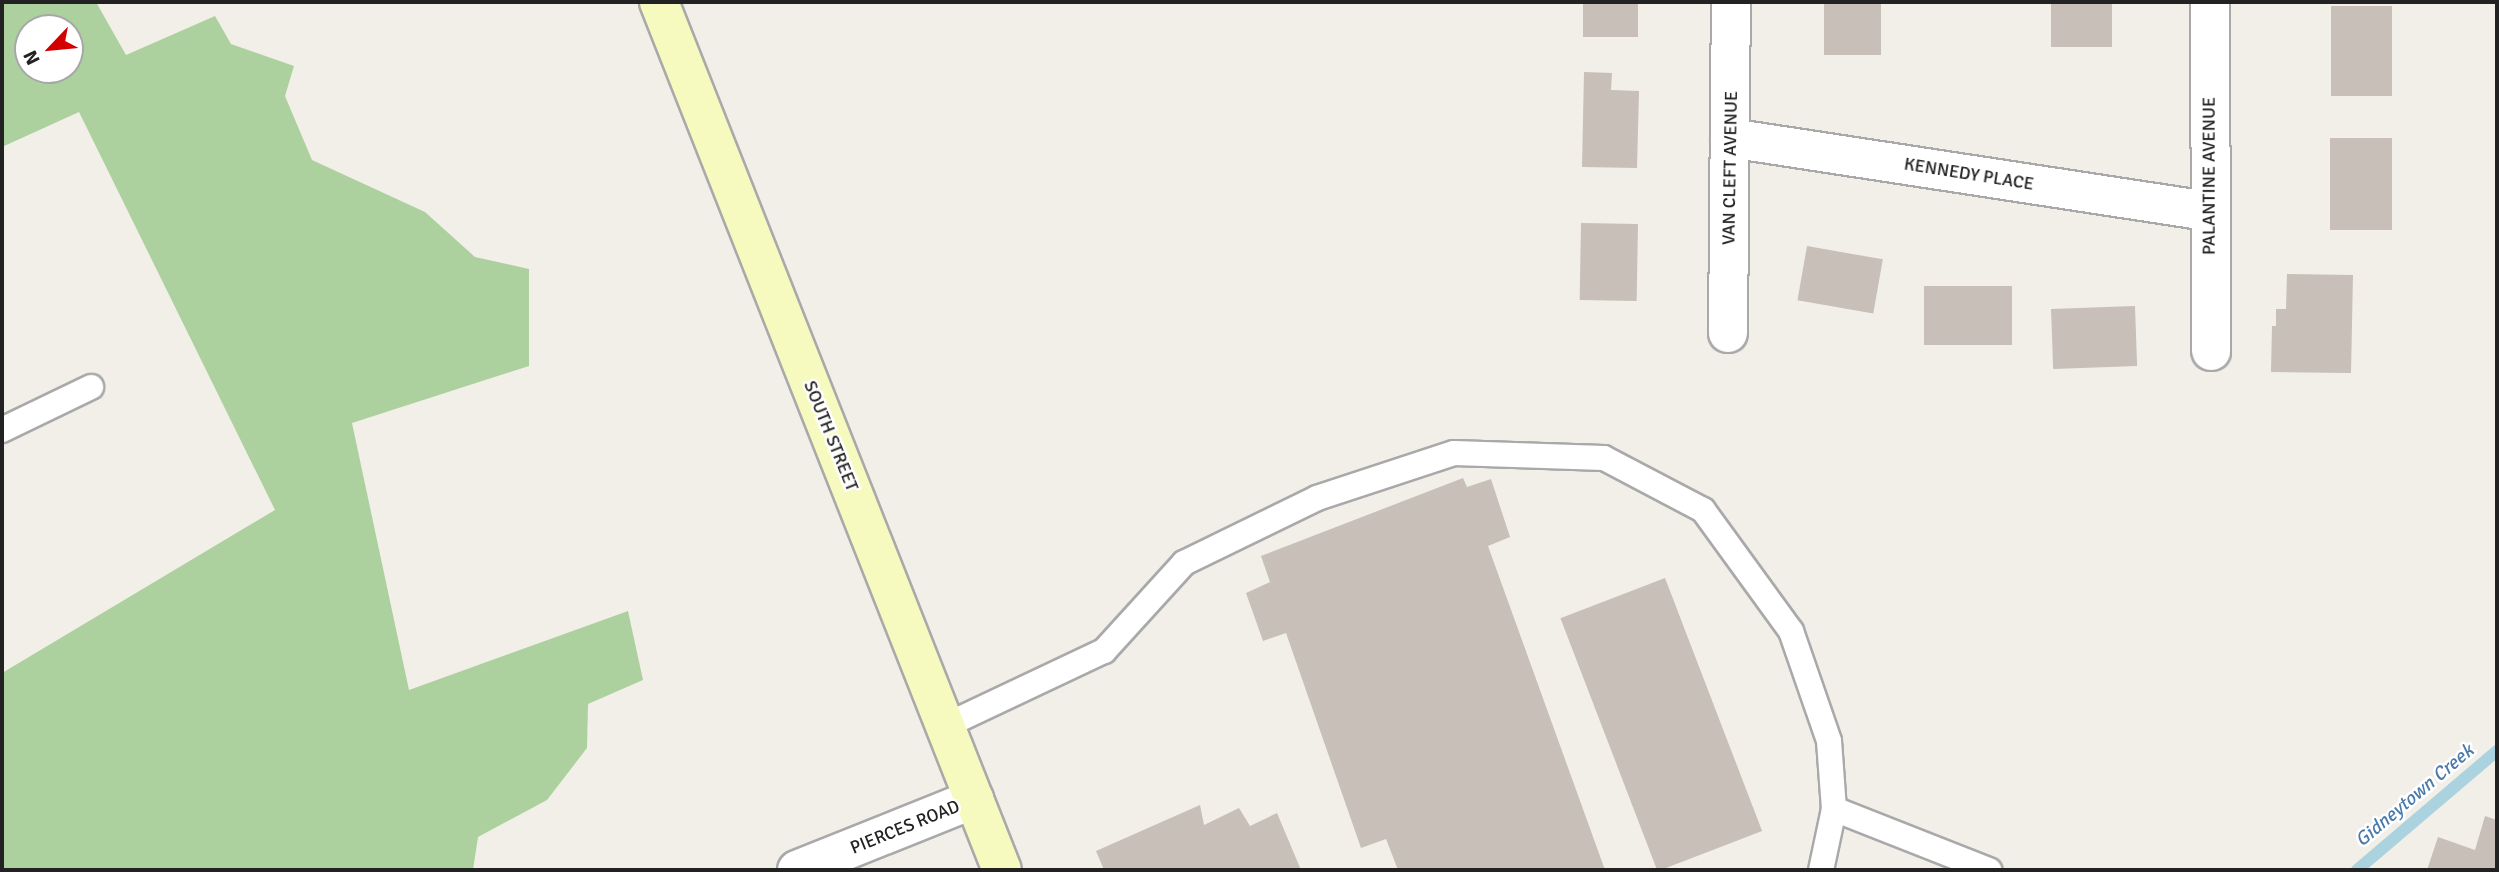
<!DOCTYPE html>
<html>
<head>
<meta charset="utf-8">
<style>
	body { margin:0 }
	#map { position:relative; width:2499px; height:872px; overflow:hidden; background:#f2efe9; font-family:Signika,sans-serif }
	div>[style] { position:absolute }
	.forest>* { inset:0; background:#add19e }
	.stream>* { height:12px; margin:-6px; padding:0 6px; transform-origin:6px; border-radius:6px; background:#aad3df }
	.building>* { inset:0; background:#c7bfb8; transform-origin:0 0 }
	.roads { filter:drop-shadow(2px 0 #a9a9a9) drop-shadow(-2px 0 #a9a9a9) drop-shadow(0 2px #a9a9a9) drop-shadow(0 -2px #a9a9a9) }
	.lane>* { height:24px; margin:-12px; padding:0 12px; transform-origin:12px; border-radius:12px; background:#fff }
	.street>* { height:38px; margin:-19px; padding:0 19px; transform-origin:19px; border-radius:19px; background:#fff }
	.secondary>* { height:38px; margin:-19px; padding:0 19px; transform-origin:19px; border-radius:19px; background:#f7fabf }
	span { translate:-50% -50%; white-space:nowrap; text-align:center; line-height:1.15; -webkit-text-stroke:5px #fff; paint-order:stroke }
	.street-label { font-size:18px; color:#222 }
	.water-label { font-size:19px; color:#4a7aab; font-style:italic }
	.frame { position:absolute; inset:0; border:4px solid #222; pointer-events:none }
	.north { position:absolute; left:14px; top:14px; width:70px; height:70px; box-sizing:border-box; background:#fff; border:2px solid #a7a7a7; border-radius:50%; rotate:244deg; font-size:19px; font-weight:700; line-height:28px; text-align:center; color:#222 }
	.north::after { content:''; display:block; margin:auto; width:24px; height:32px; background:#d40000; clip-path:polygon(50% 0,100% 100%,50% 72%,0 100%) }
</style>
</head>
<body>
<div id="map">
	<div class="forest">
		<div style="clip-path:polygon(evenodd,2px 2px,96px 2px,126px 55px,215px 16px,231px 44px,294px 66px,285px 96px,312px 160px,425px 212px,475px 257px,529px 269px,529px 366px,352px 423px,409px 690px,628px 611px,643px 680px,588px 704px,587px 748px,547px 800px,478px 837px,473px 870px,2px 870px,2px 673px,275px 510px,79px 112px,2px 147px,2px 2px,28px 28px,70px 28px,70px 70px,28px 70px,28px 28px)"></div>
	</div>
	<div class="stream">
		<div style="left:2357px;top:870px;width:184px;rotate:-40.4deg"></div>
	</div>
	<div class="building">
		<div style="left:1583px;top:2px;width:55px;height:35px"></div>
		<div style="left:1824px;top:2px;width:57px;height:53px"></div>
		<div style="left:2051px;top:2px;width:61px;height:45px"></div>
		<div style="left:2331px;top:6px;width:61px;height:90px"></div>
		<div style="clip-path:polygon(1584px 72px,1612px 73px,1611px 90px,1639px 91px,1637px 168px,1582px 167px)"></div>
		<div style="left:2330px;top:138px;width:62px;height:92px"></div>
		<div style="left:1581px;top:223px;width:57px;height:77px;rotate:1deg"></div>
		<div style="left:1807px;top:246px;width:77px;height:55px;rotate:10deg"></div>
		<div style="clip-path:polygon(2287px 274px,2353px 275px,2351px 373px,2271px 372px,2272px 326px,2276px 326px,2276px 309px,2286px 309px)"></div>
		<div style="left:2012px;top:286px;width:59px;height:88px;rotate:90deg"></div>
		<div style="left:2135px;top:306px;width:60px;height:84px;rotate:88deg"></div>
		<div style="clip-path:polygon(1463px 478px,1467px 487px,1491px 479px,1510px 537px,1488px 546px,1605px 870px,1398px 870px,1386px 839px,1361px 848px,1286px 633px,1263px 641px,1246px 593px,1270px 582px,1261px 556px)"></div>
		<div style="left:1665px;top:578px;width:271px;height:112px;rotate:69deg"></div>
		<div style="clip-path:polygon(1200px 805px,1204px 825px,1239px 808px,1250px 826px,1277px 813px,1301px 870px,1104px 870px,1096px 851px)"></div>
		<div style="clip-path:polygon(2485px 816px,2497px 820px,2497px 870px,2427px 870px,2438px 837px,2475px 850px)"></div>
	</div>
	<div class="roads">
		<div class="lane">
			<div style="left:2px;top:430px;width:99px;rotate:-25.8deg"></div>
			<div style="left:945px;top:726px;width:176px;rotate:-25.3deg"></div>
			<div style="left:1104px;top:651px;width:119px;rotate:-47.7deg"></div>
			<div style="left:1184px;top:563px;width:148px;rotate:-26deg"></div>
			<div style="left:1317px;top:498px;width:144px;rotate:-18.2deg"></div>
			<div style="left:1454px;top:453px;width:150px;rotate:1.9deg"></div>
			<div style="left:1604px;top:458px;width:112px;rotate:27.7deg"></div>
			<div style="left:1703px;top:510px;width:150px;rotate:54deg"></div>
			<div style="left:1791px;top:631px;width:116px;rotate:70.9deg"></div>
			<div style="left:1829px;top:741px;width:68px;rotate:85.8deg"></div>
			<div style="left:1834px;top:809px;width:62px;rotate:102deg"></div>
			<div style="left:1834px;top:809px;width:167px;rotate:21.5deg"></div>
		</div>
		<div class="street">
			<div style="left:2210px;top:2px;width:349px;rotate:89.8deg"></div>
			<div style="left:1730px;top:138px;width:484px;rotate:8.7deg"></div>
			<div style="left:1728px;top:333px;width:331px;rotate:-89.5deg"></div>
			<div style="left:797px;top:870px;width:191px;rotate:-21.9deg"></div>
		</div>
		<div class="secondary">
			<div style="left:659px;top:2px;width:933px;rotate:68.44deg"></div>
		</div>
	</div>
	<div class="street-label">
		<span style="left:1730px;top:168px;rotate:-89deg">VAN CLEFT AVENUE</span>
		<span style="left:1969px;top:174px;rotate:9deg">KENNEDY PLACE</span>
		<span style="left:2209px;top:176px;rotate:-90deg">PALANTINE AVENUE</span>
		<span style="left:831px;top:436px;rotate:68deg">SOUTH STREET</span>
		<span style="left:905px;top:827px;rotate:-22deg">PIERCES ROAD</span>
	</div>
	<div class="water-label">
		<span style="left:2415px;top:796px;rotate:-40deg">Gidneytown Creek</span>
	</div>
	<div class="frame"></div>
	<div class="north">N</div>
</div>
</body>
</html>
